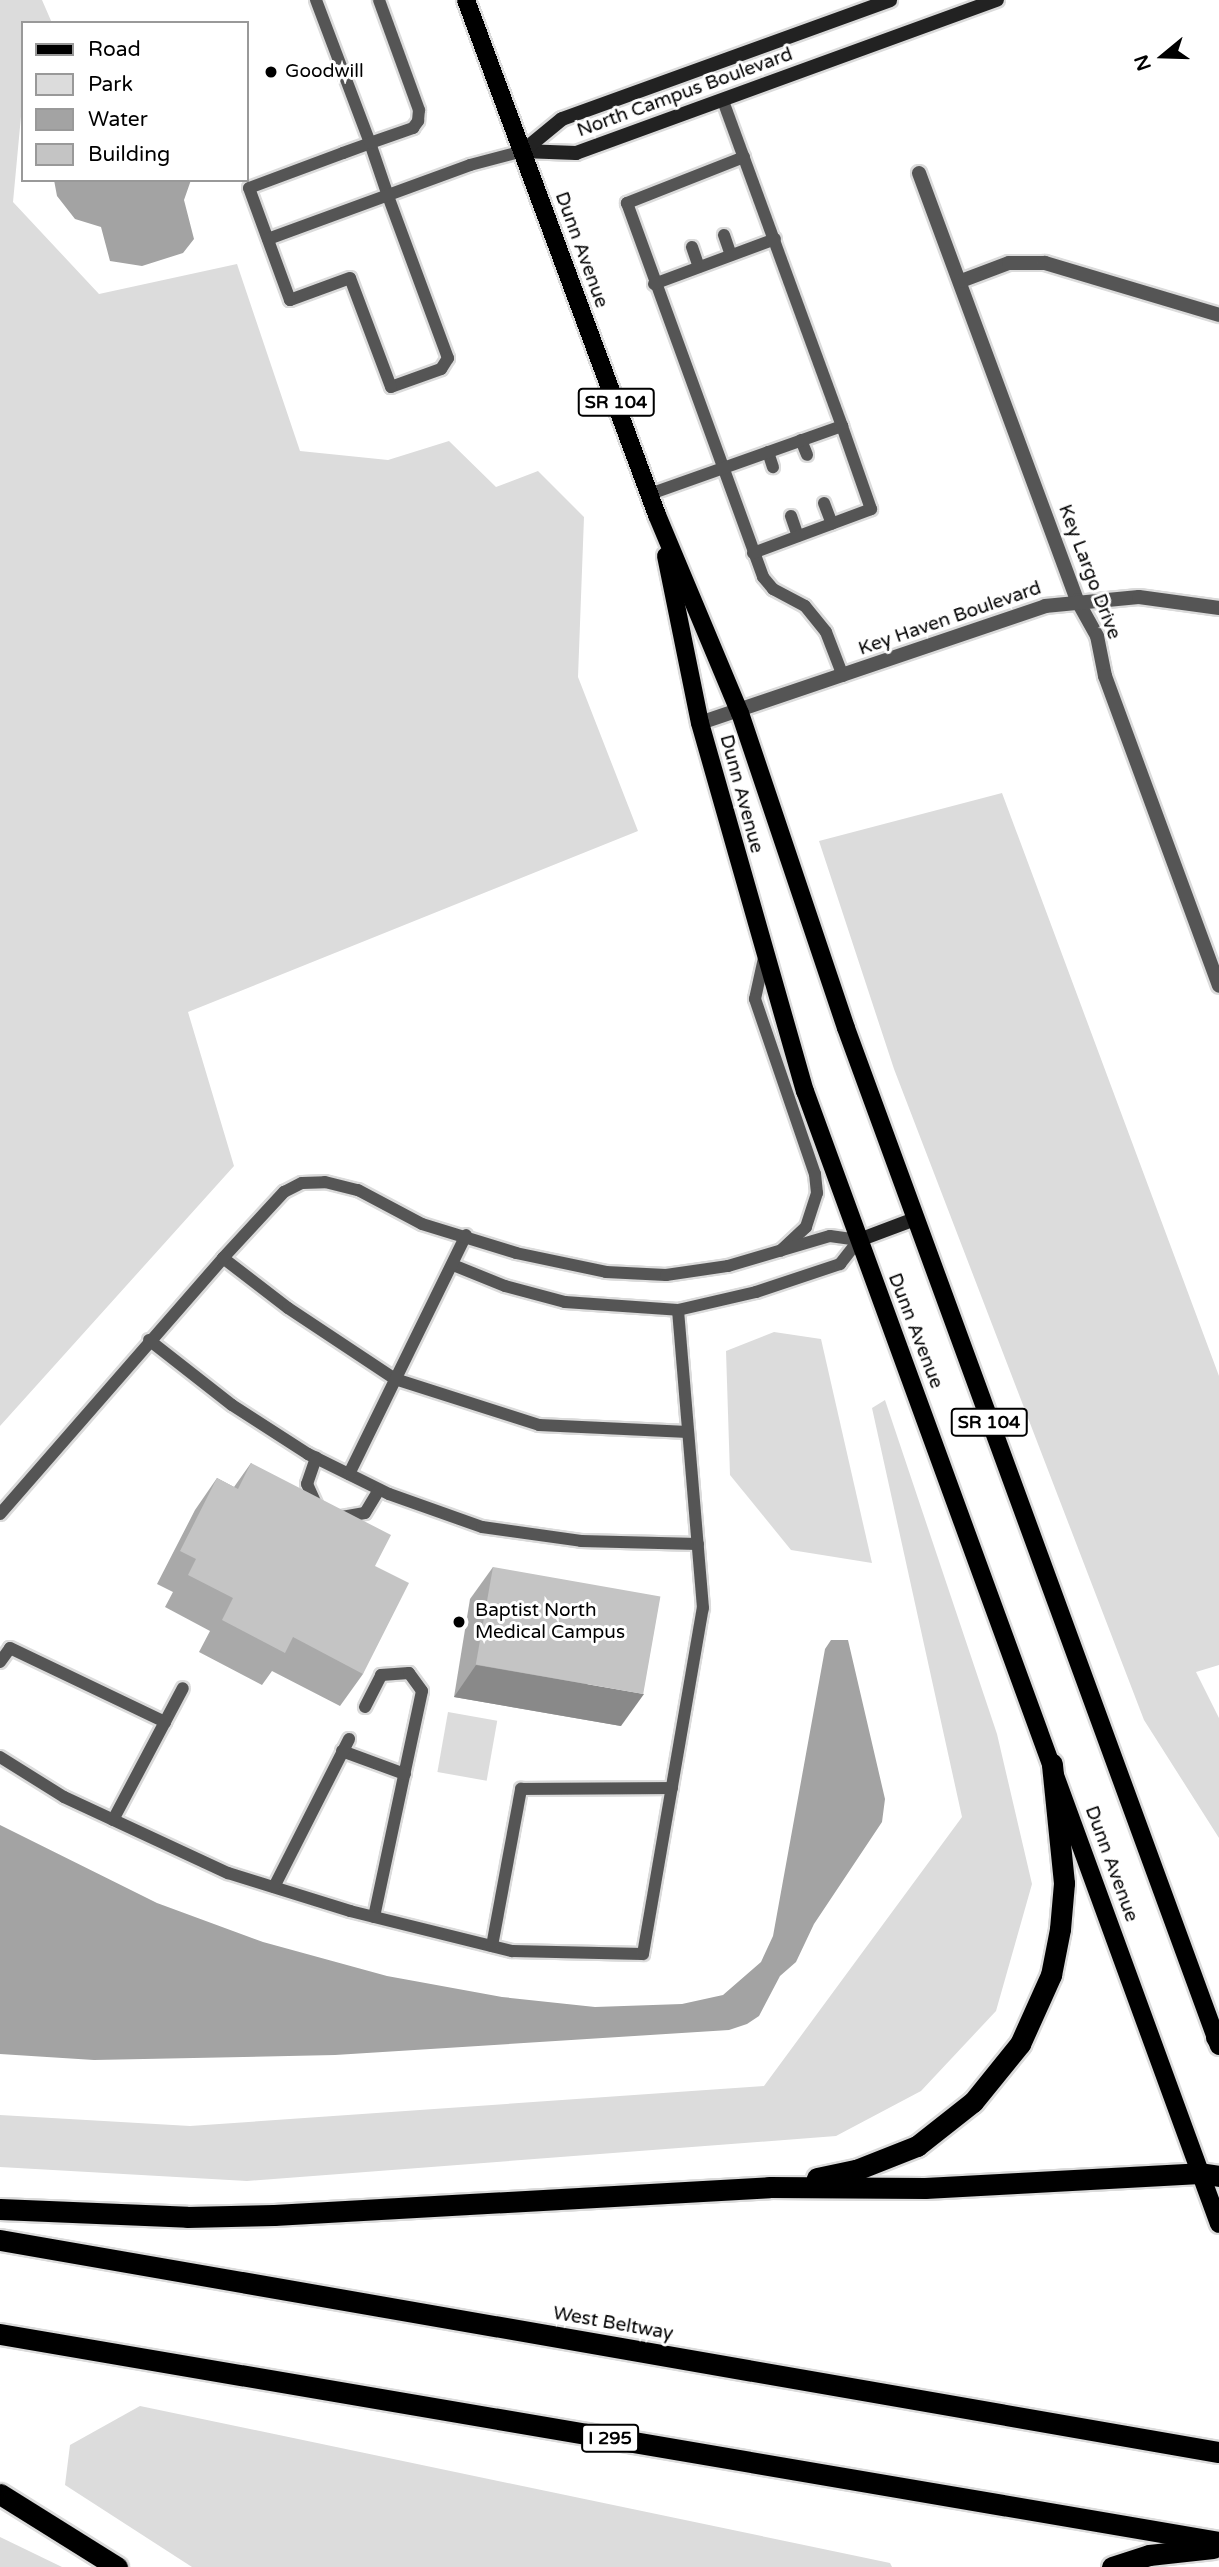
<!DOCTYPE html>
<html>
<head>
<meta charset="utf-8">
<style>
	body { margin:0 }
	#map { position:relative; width:1219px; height:2567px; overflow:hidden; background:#fff; font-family:"Varela Round",sans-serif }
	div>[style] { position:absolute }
	.green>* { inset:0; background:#dcdcdc; transform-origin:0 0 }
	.water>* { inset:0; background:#a3a3a3 }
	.roads { filter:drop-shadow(2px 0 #dbdbdb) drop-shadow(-2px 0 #dbdbdb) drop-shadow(0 2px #dbdbdb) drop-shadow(0 -2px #dbdbdb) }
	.lane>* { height:12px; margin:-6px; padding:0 6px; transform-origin:6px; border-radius:6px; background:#555 }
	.street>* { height:14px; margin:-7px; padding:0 7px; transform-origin:7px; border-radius:7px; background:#555 }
	.secondary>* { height:14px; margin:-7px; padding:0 7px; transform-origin:7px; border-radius:7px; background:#222 }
	.primary>* { height:18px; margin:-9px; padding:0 9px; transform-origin:9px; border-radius:9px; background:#000 }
	.highway>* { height:21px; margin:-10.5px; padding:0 10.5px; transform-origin:10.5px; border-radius:10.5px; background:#000 }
	.wall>* { inset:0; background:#a9a9a9 }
	.shaded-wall>* { inset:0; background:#898989 }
	.building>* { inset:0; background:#c4c4c4; transform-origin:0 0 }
	.dots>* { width:19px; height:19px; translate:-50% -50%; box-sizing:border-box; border:4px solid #fff; border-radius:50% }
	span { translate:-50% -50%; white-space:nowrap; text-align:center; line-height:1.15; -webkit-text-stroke:6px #fff; paint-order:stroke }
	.shield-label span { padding:2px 5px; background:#fff; border:2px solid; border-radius:5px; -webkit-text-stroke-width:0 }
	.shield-label { font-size:18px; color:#000; font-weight:700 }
	.poi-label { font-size:19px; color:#000 }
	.left { translate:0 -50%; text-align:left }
	.street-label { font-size:19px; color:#000 }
	.legend { position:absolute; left:21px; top:21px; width:228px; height:161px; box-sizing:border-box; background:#fff; border:2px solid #999; margin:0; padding:9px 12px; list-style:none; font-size:21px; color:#000 }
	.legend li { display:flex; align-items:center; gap:14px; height:35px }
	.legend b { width:35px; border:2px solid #999 }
	.north { position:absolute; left:1128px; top:21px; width:70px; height:70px; -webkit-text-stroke:5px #fff; paint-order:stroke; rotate:251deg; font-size:19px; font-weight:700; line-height:28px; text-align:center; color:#000 }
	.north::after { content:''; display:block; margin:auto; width:24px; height:32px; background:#000; clip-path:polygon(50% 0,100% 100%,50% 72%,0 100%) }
</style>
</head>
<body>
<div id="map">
	<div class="green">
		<div style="clip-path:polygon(0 0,42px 0,52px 23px,23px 23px,23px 95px,13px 202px,99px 294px,237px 264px,300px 451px,388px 460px,449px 441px,496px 487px,538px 471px,584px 517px,578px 677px,638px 831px,188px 1012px,234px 1166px,0 1426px)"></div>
		<div style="clip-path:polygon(1002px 793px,1219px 1376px,1219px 1665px,1196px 1672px,1219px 1718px,1219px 1838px,1144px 1720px,894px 1069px,819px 841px)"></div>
		<div style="clip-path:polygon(774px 1332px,821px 1339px,872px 1563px,791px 1550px,730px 1475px,726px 1351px)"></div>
		<div style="clip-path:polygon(885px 1400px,997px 1734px,1032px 1884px,996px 2011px,921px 2091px,836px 2136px,247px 2181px,0 2167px,0 2115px,190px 2126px,764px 2086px,962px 1817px,872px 1408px)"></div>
		<div style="left:448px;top:1712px;width:50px;height:61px;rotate:10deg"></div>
		<div style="clip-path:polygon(140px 2406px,890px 2563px,892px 2567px,192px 2567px,65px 2485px,70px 2445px)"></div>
		<div style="clip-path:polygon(0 2537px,62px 2567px,0 2567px)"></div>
	</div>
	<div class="water">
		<div style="clip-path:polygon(54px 180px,191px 180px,184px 200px,194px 239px,183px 253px,142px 266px,110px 261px,101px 227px,75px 219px,57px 196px)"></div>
		<div style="clip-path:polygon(831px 1640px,848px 1640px,885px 1799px,882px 1822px,814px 1924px,796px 1962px,780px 1976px,759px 2016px,747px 2024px,729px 2030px,335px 2055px,94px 2060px,0 2054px,0 1825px,157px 1903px,263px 1942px,387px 1976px,502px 1997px,595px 2007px,682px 2004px,723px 1995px,761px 1962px,773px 1936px,825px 1649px)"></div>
	</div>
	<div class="roads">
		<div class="lane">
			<div style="left:316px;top:0;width:153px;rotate:69.3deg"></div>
			<div style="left:370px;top:143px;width:56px;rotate:71.2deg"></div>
			<div style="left:388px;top:196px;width:173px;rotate:69.7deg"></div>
			<div style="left:448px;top:358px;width:13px;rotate:122deg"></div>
			<div style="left:441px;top:369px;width:53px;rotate:160.2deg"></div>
			<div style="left:391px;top:387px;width:116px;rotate:-110.6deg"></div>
			<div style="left:350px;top:278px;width:64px;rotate:159.9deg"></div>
			<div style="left:290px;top:300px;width:119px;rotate:-110.1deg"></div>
			<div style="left:249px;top:188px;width:100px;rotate:-20.4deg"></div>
			<div style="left:343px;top:153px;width:29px;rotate:-20deg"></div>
			<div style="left:370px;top:143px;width:46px;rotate:-19.2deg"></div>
			<div style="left:413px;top:128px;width:9px;rotate:-54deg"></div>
			<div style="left:418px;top:121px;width:11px;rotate:-85deg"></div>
			<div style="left:419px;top:110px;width:117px;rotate:-110deg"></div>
			<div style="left:744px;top:157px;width:126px;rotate:158.5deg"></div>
			<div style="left:627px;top:203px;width:398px;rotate:70deg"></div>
			<div style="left:763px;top:577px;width:16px;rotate:50deg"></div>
			<div style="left:773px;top:589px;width:36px;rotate:28deg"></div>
			<div style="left:805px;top:606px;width:33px;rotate:51deg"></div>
			<div style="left:826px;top:632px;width:47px;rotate:68.9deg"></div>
			<div style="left:724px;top:235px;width:21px;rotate:71deg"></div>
			<div style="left:268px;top:239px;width:215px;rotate:-20.1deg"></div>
			<div style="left:470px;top:165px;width:55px;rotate:-14.8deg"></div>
			<div style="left:692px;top:247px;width:21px;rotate:71deg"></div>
			<div style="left:654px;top:284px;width:129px;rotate:-20.4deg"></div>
			<div style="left:801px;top:440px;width:16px;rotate:68deg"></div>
			<div style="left:768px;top:452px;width:16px;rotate:72deg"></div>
			<div style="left:650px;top:494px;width:204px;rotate:-19.5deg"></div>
			<div style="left:842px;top:426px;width:347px;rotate:-110.1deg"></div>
			<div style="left:824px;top:503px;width:22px;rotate:69deg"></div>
			<div style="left:791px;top:516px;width:21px;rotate:71deg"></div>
			<div style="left:753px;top:553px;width:126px;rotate:-20.4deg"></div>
			<div style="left:871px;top:509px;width:88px;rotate:-109.3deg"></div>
			<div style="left:764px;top:958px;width:42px;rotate:102.4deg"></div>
			<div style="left:755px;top:999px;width:185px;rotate:71.1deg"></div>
			<div style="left:815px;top:1174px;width:19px;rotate:84deg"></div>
			<div style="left:817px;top:1193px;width:36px;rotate:108deg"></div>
			<div style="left:806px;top:1227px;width:35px;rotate:137deg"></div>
			<div style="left:223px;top:1258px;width:82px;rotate:37.6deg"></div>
			<div style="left:288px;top:1308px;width:128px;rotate:33.6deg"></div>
			<div style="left:395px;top:1379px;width:151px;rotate:17.7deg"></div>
			<div style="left:539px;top:1425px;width:149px;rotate:2.7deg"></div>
			<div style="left:453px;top:1265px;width:56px;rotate:22deg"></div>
			<div style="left:505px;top:1286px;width:62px;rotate:14.9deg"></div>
			<div style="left:565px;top:1302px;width:113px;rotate:4deg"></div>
			<div style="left:678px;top:1310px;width:80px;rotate:-13deg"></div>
			<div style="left:756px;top:1292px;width:89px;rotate:-18.4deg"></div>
			<div style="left:840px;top:1264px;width:31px;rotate:-52deg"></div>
			<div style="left:149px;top:1340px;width:105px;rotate:38.1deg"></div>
			<div style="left:232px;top:1405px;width:90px;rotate:32.8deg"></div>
			<div style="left:308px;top:1454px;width:90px;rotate:26.3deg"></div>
			<div style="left:389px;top:1494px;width:99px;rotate:19.5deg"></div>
			<div style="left:482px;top:1527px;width:100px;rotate:8deg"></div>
			<div style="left:581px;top:1541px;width:117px;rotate:1.5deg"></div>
			<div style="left:349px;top:1474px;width:266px;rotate:-63.9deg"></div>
			<div style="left:316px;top:1504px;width:22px;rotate:-114deg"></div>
			<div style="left:307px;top:1484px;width:28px;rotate:-71deg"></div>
			<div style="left:0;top:1514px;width:340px;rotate:-48.9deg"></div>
			<div style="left:223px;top:1258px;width:90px;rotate:-47.3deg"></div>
			<div style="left:284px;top:1192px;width:20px;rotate:-27deg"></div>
			<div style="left:302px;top:1183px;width:23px;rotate:-2deg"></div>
			<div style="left:325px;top:1182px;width:34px;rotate:14deg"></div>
			<div style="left:358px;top:1190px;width:72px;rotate:28deg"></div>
			<div style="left:422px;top:1224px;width:98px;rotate:17.1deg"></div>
			<div style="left:516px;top:1253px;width:92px;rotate:11.9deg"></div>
			<div style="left:606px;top:1272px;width:60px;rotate:2.9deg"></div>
			<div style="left:666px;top:1275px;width:63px;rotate:-8.3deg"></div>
			<div style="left:728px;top:1266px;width:106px;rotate:-16.4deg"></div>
			<div style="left:830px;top:1236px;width:29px;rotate:8deg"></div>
			<div style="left:342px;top:1517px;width:23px;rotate:-10deg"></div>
			<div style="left:365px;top:1513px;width:27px;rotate:-59deg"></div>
			<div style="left:0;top:1662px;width:17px;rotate:-54deg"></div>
			<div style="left:10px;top:1648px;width:172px;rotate:25.5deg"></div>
			<div style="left:365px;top:1707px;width:36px;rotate:-63deg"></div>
			<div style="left:381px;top:1675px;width:28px;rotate:-4deg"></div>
			<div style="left:409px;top:1673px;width:22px;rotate:54deg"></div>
			<div style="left:422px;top:1691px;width:231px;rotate:102deg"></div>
			<div style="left:342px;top:1751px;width:67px;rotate:20.1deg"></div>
			<div style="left:0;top:1757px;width:75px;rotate:32deg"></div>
			<div style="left:64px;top:1797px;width:181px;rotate:24.9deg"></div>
			<div style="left:228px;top:1873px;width:128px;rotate:17.3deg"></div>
			<div style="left:350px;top:1911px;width:167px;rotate:13.9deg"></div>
			<div style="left:512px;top:1951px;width:131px;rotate:1.3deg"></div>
			<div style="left:643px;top:1954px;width:351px;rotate:-80.2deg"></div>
			<div style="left:703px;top:1608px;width:299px;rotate:-94.8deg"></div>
			<div style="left:113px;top:1820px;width:149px;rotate:-62.1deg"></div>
			<div style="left:274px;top:1887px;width:166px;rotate:-63.1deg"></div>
			<div style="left:492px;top:1946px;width:160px;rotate:-79.5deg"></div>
			<div style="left:521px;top:1789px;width:151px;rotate:-0.4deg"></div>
		</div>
		<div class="street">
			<div style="left:919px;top:173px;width:455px;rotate:69.7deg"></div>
			<div style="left:1077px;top:600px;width:41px;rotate:60.9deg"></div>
			<div style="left:1097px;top:636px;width:41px;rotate:78.7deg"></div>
			<div style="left:1105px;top:676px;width:330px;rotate:69.8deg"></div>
			<div style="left:961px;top:281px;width:51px;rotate:-20.6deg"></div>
			<div style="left:1009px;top:263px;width:36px"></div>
			<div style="left:1045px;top:263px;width:182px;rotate:16.6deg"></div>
			<div style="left:700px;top:723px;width:364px;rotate:-18.7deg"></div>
			<div style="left:1045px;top:606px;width:94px;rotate:-5.5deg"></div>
			<div style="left:1139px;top:597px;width:81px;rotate:7.8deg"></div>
		</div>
		<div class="secondary">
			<div style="left:523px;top:151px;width:53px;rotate:2.2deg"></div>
			<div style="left:576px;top:153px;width:448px;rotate:-20deg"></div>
			<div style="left:523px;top:151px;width:50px;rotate:-39.4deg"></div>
			<div style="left:562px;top:119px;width:349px;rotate:-19.9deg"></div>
			<div style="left:859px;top:1240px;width:60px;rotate:-20.6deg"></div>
		</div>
		<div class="primary">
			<div style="left:466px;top:0;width:549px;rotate:69.65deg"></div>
			<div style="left:657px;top:515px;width:215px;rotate:67.3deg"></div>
			<div style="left:740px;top:713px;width:332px;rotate:71.4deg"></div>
			<div style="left:846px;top:1028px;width:1084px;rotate:69.88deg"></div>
			<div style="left:666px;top:556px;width:170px;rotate:78.5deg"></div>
			<div style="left:700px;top:723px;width:383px;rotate:74.1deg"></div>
			<div style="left:805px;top:1091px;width:1206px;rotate:69.93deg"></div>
		</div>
		<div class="highway">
			<div style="left:1216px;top:2037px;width:5px;rotate:53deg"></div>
			<div style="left:817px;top:2178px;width:40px;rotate:-12deg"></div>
			<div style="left:856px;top:2170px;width:66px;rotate:-21.5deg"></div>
			<div style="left:917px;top:2146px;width:71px;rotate:-38.2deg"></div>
			<div style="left:973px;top:2102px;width:75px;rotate:-51deg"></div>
			<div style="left:1020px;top:2044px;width:76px;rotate:-65.8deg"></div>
			<div style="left:1051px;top:1975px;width:47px;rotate:-78.9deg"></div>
			<div style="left:1060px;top:1929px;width:46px;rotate:-85deg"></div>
			<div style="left:1064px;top:1883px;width:120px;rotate:-95.8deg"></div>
			<div style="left:0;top:2209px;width:187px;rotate:2.4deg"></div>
			<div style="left:187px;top:2217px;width:87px;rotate:-1.3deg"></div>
			<div style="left:274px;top:2215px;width:496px;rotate:-3.2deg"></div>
			<div style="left:769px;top:2187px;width:156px;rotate:0.4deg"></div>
			<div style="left:925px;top:2188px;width:275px;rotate:-3.1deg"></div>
			<div style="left:1200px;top:2173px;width:19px;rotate:9deg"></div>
			<div style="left:0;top:2240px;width:1237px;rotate:9.87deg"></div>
			<div style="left:0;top:2334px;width:1237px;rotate:9.68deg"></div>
			<div style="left:0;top:2494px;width:138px;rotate:32deg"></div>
			<div style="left:1112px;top:2567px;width:39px;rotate:-18deg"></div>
			<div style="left:1149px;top:2555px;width:64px;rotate:-6.2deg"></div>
		</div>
	</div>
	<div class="wall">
		<div style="clip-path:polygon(251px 1463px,375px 1566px,363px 1674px,340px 1706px,272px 1671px,262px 1685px,199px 1652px,210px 1631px,165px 1607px,173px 1592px,157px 1584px,195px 1510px,217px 1478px,234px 1487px)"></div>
		<div style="clip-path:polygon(493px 1567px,621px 1726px,454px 1697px,470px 1599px)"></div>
	</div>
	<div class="shaded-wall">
		<div style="clip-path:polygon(476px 1665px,644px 1694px,621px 1726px,454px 1697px)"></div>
	</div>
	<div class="building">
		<div style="clip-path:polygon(251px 1463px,391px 1535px,375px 1566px,409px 1583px,363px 1674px,293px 1637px,285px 1653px,222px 1620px,233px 1598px,188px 1575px,196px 1559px,180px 1551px,217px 1478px,238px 1489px)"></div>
		<div style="left:493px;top:1567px;width:170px;height:99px;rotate:10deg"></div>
	</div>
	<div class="dots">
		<div style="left:271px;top:72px;background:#000"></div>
		<div style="left:459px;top:1622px;background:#000"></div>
	</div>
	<div class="shield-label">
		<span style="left:616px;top:402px">SR 104</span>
		<span style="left:989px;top:1422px">SR 104</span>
		<span style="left:610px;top:2438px">I 295</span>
	</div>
	<div class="poi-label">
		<span class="left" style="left:285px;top:72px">Goodwill</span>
		<span class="left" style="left:475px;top:1622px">Baptist North<br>Medical Campus</span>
	</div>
	<div class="street-label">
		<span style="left:685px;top:93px;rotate:-20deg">North Campus Boulevard</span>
		<span style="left:581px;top:250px;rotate:70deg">Dunn Avenue</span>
		<span style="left:1089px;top:572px;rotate:69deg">Key Largo Drive</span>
		<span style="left:950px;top:619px;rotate:-19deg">Key Haven Boulevard</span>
		<span style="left:741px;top:794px;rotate:75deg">Dunn Avenue</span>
		<span style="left:915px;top:1331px;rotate:69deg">Dunn Avenue</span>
		<span style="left:1111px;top:1864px;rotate:70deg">Dunn Avenue</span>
		<span style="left:613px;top:2324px;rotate:10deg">West Beltway</span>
	</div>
	<ul class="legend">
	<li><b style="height:9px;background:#000"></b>Road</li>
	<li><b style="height:19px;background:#dcdcdc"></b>Park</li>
	<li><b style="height:19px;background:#a3a3a3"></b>Water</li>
	<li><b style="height:19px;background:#c4c4c4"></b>Building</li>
	</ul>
	<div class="north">N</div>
</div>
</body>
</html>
